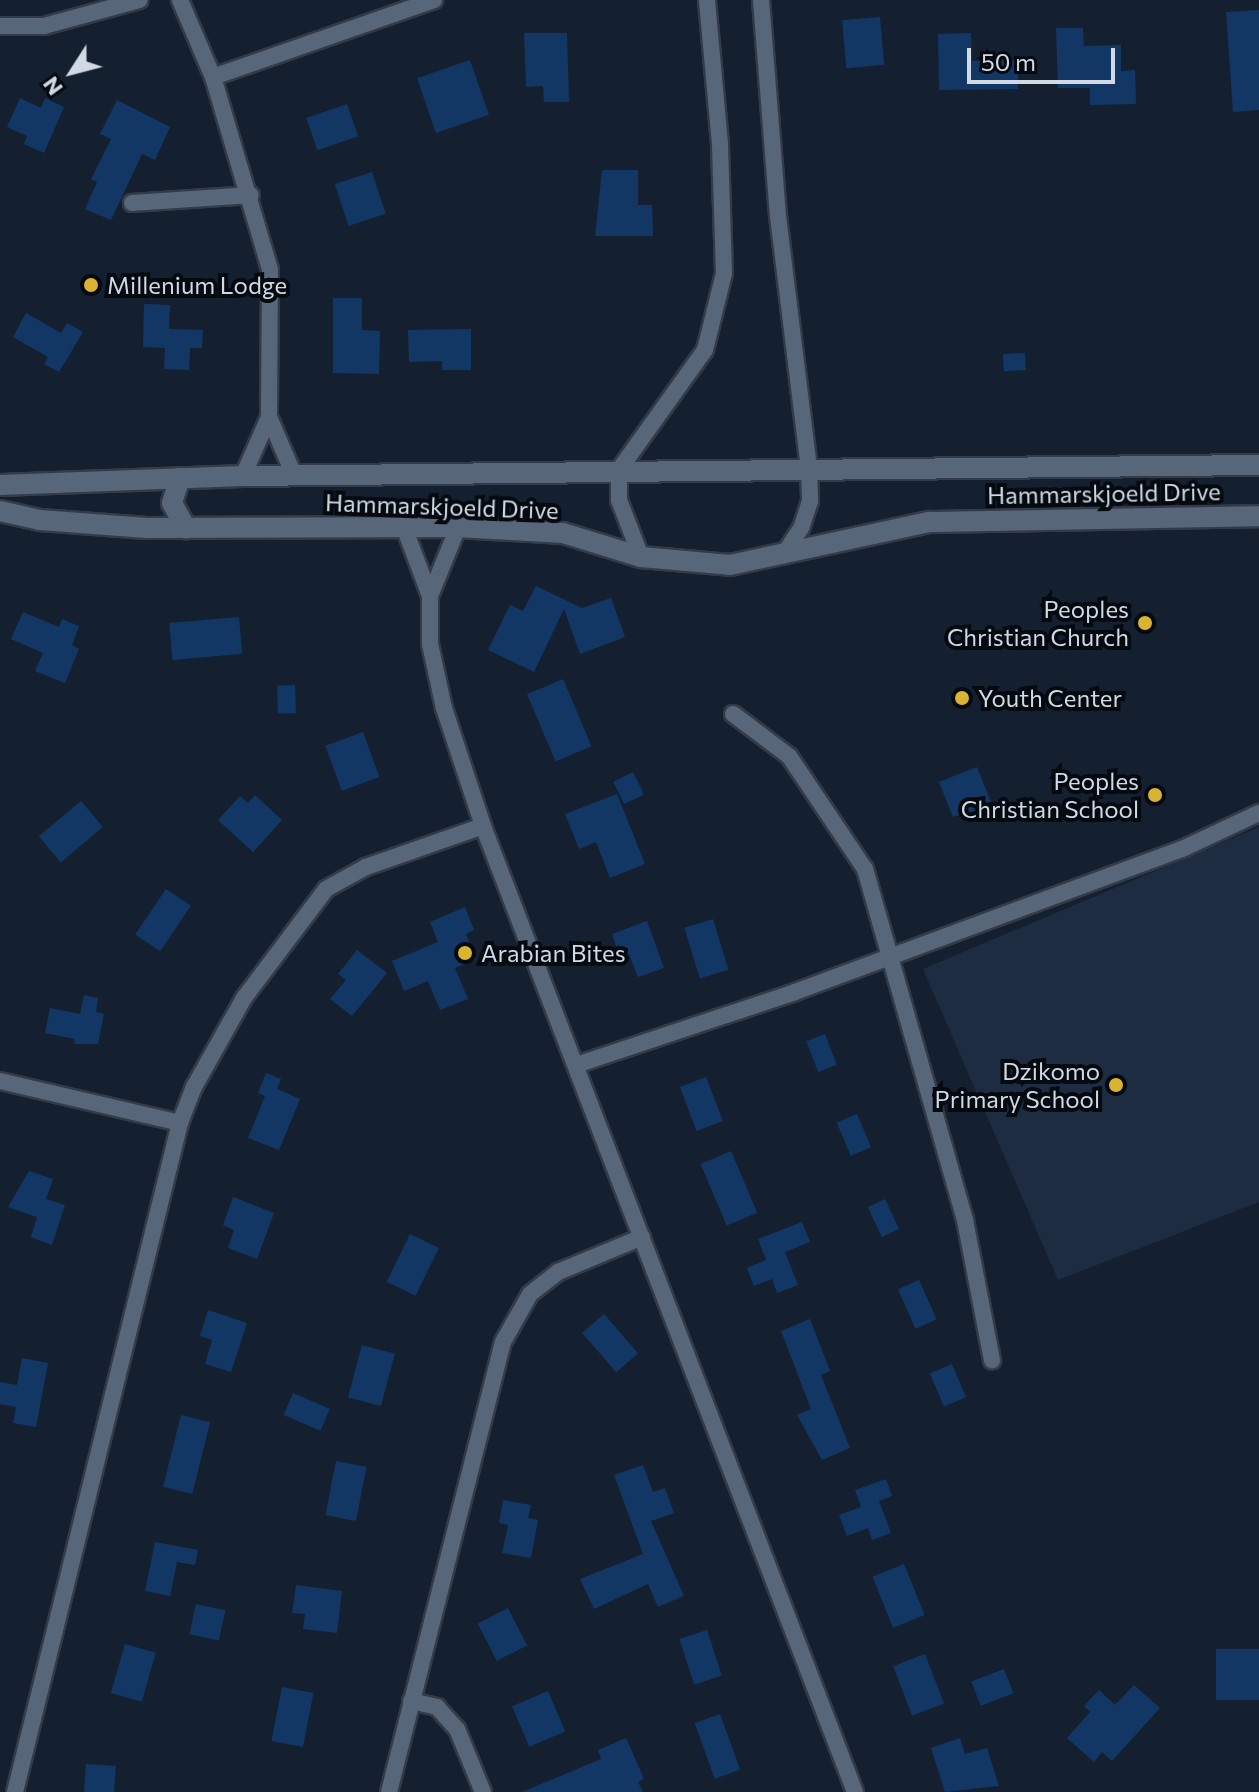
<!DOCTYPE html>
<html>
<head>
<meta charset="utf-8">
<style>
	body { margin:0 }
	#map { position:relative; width:1259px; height:1792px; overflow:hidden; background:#142030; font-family:Commissioner,sans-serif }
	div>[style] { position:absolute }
	.built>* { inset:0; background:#1d2c41 }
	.building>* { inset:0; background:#133765; transform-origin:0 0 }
	.roads { filter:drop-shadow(2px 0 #343b48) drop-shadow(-2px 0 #343b48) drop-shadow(0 2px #343b48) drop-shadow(0 -2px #343b48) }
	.minor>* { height:16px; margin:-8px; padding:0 8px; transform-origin:8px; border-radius:8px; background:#586679 }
	.secondary>* { height:20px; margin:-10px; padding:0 10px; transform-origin:10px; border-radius:10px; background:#586679 }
	.dots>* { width:22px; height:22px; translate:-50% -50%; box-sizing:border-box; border:4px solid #050910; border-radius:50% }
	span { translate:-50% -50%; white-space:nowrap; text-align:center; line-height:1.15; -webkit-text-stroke:8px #050910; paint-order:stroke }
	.poi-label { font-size:24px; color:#d1d9e4 }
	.left { translate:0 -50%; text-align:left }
	.right { translate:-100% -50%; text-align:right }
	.street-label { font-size:24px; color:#d1d9e4 }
	.north { position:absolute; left:32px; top:32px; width:80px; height:80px; -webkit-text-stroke:6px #050910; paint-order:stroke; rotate:234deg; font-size:22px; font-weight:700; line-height:32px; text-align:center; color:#d1d9e4 }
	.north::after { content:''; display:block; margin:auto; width:28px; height:36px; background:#d1d9e4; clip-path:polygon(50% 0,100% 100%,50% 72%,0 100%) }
	.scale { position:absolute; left:967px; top:48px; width:148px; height:36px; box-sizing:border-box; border:4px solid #d1d9e4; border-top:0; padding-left:10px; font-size:24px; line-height:28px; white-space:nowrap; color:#d1d9e4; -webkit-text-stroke:6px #050910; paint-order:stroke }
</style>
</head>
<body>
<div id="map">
	<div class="built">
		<div style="clip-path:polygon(1259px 827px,1259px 1202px,1058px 1280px,923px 969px)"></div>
	</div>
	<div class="building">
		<div style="clip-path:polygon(1259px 10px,1259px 110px,1233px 112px,1226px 12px)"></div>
		<div style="left:880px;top:17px;width:48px;height:38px;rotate:85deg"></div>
		<div style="clip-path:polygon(1056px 28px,1083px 28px,1084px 46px,1121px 45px,1121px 71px,1135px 70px,1136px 104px,1090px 105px,1090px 88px,1058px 88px)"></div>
		<div style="clip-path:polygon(524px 33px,567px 33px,569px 102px,544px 102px,543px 86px,526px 87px)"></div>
		<div style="clip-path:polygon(971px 33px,972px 61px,1018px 60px,1018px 89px,939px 90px,938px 34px)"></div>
		<div style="left:470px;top:60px;width:58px;height:56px;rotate:71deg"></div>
		<div style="clip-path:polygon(20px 98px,41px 108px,45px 98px,64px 107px,44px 153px,24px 144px,27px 136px,7px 127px)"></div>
		<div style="clip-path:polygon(117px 100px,170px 127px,155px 160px,142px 154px,111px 220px,85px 209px,97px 182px,91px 179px,111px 139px,100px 134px)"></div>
		<div style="left:347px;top:104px;width:34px;height:43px;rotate:71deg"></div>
		<div style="clip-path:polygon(602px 170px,638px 170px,638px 205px,652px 205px,653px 236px,595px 236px)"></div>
		<div style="left:372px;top:172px;width:44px;height:39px;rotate:72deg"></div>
		<div style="clip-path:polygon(333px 298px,362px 298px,362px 330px,380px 331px,379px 374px,333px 373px)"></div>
		<div style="clip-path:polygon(144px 304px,170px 305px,169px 329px,203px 330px,202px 348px,190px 348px,189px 370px,164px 369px,165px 348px,143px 347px)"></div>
		<div style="clip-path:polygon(26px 313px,61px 333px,67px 323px,83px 332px,59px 372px,44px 364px,48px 357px,13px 337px)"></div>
		<div style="clip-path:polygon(471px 329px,471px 370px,442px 370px,442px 361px,409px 362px,408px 330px)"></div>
		<div style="left:1025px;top:353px;width:17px;height:22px;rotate:87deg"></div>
		<div style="clip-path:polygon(536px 586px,582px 608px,611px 598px,625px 637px,580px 654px,564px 609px,534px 672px,488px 650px,510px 605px,523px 611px)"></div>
		<div style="clip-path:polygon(23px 612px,59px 627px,62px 619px,79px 626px,72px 645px,79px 649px,65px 683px,35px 671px,43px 653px,11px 639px)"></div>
		<div style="left:239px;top:617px;width:37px;height:70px;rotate:85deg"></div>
		<div style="left:563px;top:679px;width:73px;height:39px;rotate:67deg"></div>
		<div style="left:295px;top:685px;width:28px;height:18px;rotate:88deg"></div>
		<div style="left:363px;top:732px;width:48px;height:40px;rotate:70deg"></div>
		<div style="clip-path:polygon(977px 767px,991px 802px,984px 805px,988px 813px,970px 820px,967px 812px,953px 817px,939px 782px)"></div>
		<div style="left:633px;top:772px;width:25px;height:22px;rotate:64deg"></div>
		<div style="clip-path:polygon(617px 794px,645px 864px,610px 878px,596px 842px,579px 849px,565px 814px)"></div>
		<div style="clip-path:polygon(255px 795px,282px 820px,253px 852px,218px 820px,240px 796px,248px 803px)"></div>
		<div style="left:81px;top:801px;width:34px;height:55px;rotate:50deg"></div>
		<div style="left:166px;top:889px;width:30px;height:55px;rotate:34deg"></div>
		<div style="clip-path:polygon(465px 907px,474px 930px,466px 934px,476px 959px,455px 968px,468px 999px,440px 1010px,428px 981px,404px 991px,392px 961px,438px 942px,430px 922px)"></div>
		<div style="left:713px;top:919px;width:53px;height:30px;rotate:73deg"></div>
		<div style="clip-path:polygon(647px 921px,664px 968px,638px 977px,629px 954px,620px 957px,612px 934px)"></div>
		<div style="clip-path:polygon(357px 950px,387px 973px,352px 1016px,330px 999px,346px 980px,338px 974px)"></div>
		<div style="clip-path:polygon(84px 995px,98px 998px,96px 1012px,104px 1014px,98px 1044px,74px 1044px,75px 1039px,45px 1033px,50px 1008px,80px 1014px)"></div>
		<div style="left:825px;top:1034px;width:33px;height:20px;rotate:69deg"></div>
		<div style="clip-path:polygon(266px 1073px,281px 1079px,277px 1089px,300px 1099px,279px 1150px,248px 1138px,265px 1096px,258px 1093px)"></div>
		<div style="left:706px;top:1077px;width:47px;height:28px;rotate:69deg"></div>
		<div style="left:857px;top:1114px;width:36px;height:22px;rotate:67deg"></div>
		<div style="left:731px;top:1151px;width:67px;height:33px;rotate:67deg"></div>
		<div style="clip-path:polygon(29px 1171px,53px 1179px,46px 1199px,65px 1205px,52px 1245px,31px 1237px,37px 1217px,8px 1207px)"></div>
		<div style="clip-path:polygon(233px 1197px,274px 1213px,257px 1259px,228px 1248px,234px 1230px,223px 1225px)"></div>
		<div style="left:885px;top:1199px;width:33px;height:19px;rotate:65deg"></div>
		<div style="clip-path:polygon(802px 1222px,810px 1242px,785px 1252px,798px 1285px,777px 1293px,772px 1279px,754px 1286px,747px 1268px,766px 1260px,758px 1239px)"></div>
		<div style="left:410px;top:1234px;width:32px;height:53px;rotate:26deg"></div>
		<div style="left:919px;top:1280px;width:43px;height:23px;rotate:66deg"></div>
		<div style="clip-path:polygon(208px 1310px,247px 1323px,231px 1372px,205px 1364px,212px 1340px,200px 1336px)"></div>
		<div style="left:604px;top:1314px;width:52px;height:29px;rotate:49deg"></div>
		<div style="clip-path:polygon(810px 1319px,830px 1371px,821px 1375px,850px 1448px,822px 1460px,797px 1415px,811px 1409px,781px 1331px)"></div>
		<div style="left:362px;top:1345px;width:34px;height:54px;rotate:15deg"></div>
		<div style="clip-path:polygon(22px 1358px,48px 1363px,36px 1427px,13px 1423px,16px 1407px,0 1404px,0 1382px,17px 1385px)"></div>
		<div style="left:952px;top:1364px;width:36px;height:24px;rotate:67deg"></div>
		<div style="left:293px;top:1393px;width:40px;height:24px;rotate:23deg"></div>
		<div style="left:181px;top:1415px;width:30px;height:74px;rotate:14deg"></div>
		<div style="left:336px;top:1461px;width:31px;height:55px;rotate:11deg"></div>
		<div style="clip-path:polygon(643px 1465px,653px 1492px,665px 1488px,674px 1513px,651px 1521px,684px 1596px,658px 1607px,648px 1584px,594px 1609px,580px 1579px,643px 1554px,614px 1475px)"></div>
		<div style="clip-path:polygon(886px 1479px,892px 1496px,879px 1501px,891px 1533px,872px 1540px,868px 1528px,847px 1536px,839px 1515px,861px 1507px,855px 1490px)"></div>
		<div style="clip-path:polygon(503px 1500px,531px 1505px,528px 1518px,538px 1520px,531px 1558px,502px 1553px,508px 1525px,499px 1523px)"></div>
		<div style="clip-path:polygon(155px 1542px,198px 1550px,195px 1565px,177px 1562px,170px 1596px,145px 1591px)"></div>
		<div style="left:904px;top:1564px;width:55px;height:34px;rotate:68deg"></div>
		<div style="clip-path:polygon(296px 1585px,342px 1591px,337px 1633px,303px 1629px,305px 1614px,292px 1613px)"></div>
		<div style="left:196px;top:1604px;width:30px;height:31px;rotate:12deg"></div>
		<div style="left:508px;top:1608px;width:42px;height:34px;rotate:63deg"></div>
		<div style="left:707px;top:1630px;width:48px;height:29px;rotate:72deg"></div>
		<div style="left:125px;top:1644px;width:32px;height:51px;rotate:16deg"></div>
		<div style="left:1216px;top:1649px;width:43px;height:51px"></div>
		<div style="left:925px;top:1654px;width:53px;height:34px;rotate:69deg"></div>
		<div style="left:1004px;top:1669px;width:26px;height:35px;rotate:69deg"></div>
		<div style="clip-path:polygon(1134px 1685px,1160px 1708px,1112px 1761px,1102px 1752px,1094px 1762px,1067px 1738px,1090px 1712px,1084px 1706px,1099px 1690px,1115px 1705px)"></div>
		<div style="left:282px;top:1687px;width:32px;height:55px;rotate:11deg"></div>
		<div style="left:548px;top:1691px;width:44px;height:39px;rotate:67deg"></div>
		<div style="left:720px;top:1714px;width:59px;height:27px;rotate:70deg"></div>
		<div style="clip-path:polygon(626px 1738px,644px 1779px,638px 1782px,643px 1792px,522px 1792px,601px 1759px,598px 1750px)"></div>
		<div style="clip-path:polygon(960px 1738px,965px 1754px,987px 1748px,999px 1786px,945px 1792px,931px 1748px)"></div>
		<div style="left:86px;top:1764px;width:30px;height:28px;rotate:4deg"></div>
	</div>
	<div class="roads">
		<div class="minor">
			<div style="left:180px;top:0;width:84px;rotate:66.8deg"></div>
			<div style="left:213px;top:77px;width:201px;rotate:73.5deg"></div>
			<div style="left:270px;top:270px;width:147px;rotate:90.4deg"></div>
			<div style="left:269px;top:417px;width:64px;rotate:113.8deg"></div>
			<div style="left:761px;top:0;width:217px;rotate:85.5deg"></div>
			<div style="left:778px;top:216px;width:255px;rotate:83deg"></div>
			<div style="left:809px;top:469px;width:32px;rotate:88deg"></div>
			<div style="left:810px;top:501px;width:28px;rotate:108deg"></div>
			<div style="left:801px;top:528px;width:33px;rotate:123deg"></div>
			<div style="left:0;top:26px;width:44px"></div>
			<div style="left:44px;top:26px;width:99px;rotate:-15.2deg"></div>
			<div style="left:213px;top:77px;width:234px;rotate:-19.2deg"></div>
			<div style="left:132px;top:203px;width:119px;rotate:-3.8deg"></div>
			<div style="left:269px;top:417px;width:63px;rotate:66.7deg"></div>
			<div style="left:404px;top:527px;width:74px;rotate:69.4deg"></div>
			<div style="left:430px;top:596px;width:48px;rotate:90deg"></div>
			<div style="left:430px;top:644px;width:66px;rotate:77.7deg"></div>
			<div style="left:444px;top:708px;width:124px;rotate:71.7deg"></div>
			<div style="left:483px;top:826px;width:1035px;rotate:68.94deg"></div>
			<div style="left:641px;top:557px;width:61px;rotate:-111.1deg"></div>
			<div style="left:619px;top:500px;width:30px;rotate:-90deg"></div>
			<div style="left:619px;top:470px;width:148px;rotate:-54.4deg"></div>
			<div style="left:705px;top:350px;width:79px;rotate:-76.1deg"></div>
			<div style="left:724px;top:273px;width:129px;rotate:-91.8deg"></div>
			<div style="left:720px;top:144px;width:145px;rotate:-95.2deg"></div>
			<div style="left:430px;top:596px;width:74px;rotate:-67.9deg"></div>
			<div style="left:733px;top:714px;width:70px;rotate:36.9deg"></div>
			<div style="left:789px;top:756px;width:136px;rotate:56.1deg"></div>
			<div style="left:865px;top:869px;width:365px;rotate:74.1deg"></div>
			<div style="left:965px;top:1220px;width:143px;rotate:79.1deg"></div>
			<div style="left:576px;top:1065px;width:231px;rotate:-18.4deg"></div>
			<div style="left:795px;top:992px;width:413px;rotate:-20.3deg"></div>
			<div style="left:1182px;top:849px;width:85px;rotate:-25.1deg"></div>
			<div style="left:0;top:1081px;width:185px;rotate:13.1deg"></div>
			<div style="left:411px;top:1701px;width:27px;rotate:13deg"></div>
			<div style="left:437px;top:1707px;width:30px;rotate:48deg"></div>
			<div style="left:457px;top:1729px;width:68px;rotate:67.6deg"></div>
			<div style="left:15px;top:1792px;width:689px;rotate:-76.15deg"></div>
			<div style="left:180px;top:1123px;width:39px;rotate:-69deg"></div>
			<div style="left:194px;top:1087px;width:102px;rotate:-60.7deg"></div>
			<div style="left:244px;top:998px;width:136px;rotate:-53deg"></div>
			<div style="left:326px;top:889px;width:46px;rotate:-28.8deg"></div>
			<div style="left:366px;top:867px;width:124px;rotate:-19.3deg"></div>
			<div style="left:389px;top:1792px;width:464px;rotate:-75.8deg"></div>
			<div style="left:503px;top:1342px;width:55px;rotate:-60.6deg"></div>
			<div style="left:530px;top:1294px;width:36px;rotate:-38deg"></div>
			<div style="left:558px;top:1272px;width:91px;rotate:-22.6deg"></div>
		</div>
		<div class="secondary">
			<div style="left:180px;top:478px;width:26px;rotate:108deg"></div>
			<div style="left:172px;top:503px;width:29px;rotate:61deg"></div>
			<div style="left:0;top:485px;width:243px;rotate:-2.1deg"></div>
			<div style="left:243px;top:476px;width:1016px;rotate:-0.62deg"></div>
			<div style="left:0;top:511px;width:41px;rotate:12.7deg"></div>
			<div style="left:40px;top:520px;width:107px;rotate:4.3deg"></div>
			<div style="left:147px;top:528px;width:311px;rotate:-0.2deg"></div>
			<div style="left:458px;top:527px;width:105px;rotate:3.3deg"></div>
			<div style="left:563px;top:533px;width:82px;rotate:17.1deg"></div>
			<div style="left:641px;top:557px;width:89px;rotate:5.1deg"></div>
			<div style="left:730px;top:565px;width:204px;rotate:-12.2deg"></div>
			<div style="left:929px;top:522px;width:330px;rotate:-1deg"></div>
		</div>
	</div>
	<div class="dots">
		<div style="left:91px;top:285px;background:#dab333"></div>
		<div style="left:1145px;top:623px;background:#dab333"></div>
		<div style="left:962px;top:698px;background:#dab333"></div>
		<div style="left:1155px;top:795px;background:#dab333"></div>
		<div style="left:465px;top:953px;background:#dab333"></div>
		<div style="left:1116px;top:1085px;background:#dab333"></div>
	</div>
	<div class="poi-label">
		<span class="left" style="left:107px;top:285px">Millenium Lodge</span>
		<span class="right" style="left:1129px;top:623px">Peoples<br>Christian Church</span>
		<span class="left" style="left:978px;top:698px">Youth Center</span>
		<span class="right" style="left:1139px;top:795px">Peoples<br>Christian School</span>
		<span class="left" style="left:481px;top:953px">Arabian Bites</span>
		<span class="right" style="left:1100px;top:1085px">Dzikomo<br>Primary School</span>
	</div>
	<div class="street-label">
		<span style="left:1104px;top:493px;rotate:-1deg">Hammarskjoeld Drive</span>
		<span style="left:442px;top:506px;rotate:2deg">Hammarskjoeld Drive</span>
	</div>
	<div class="north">N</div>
	<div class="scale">50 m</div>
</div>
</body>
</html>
